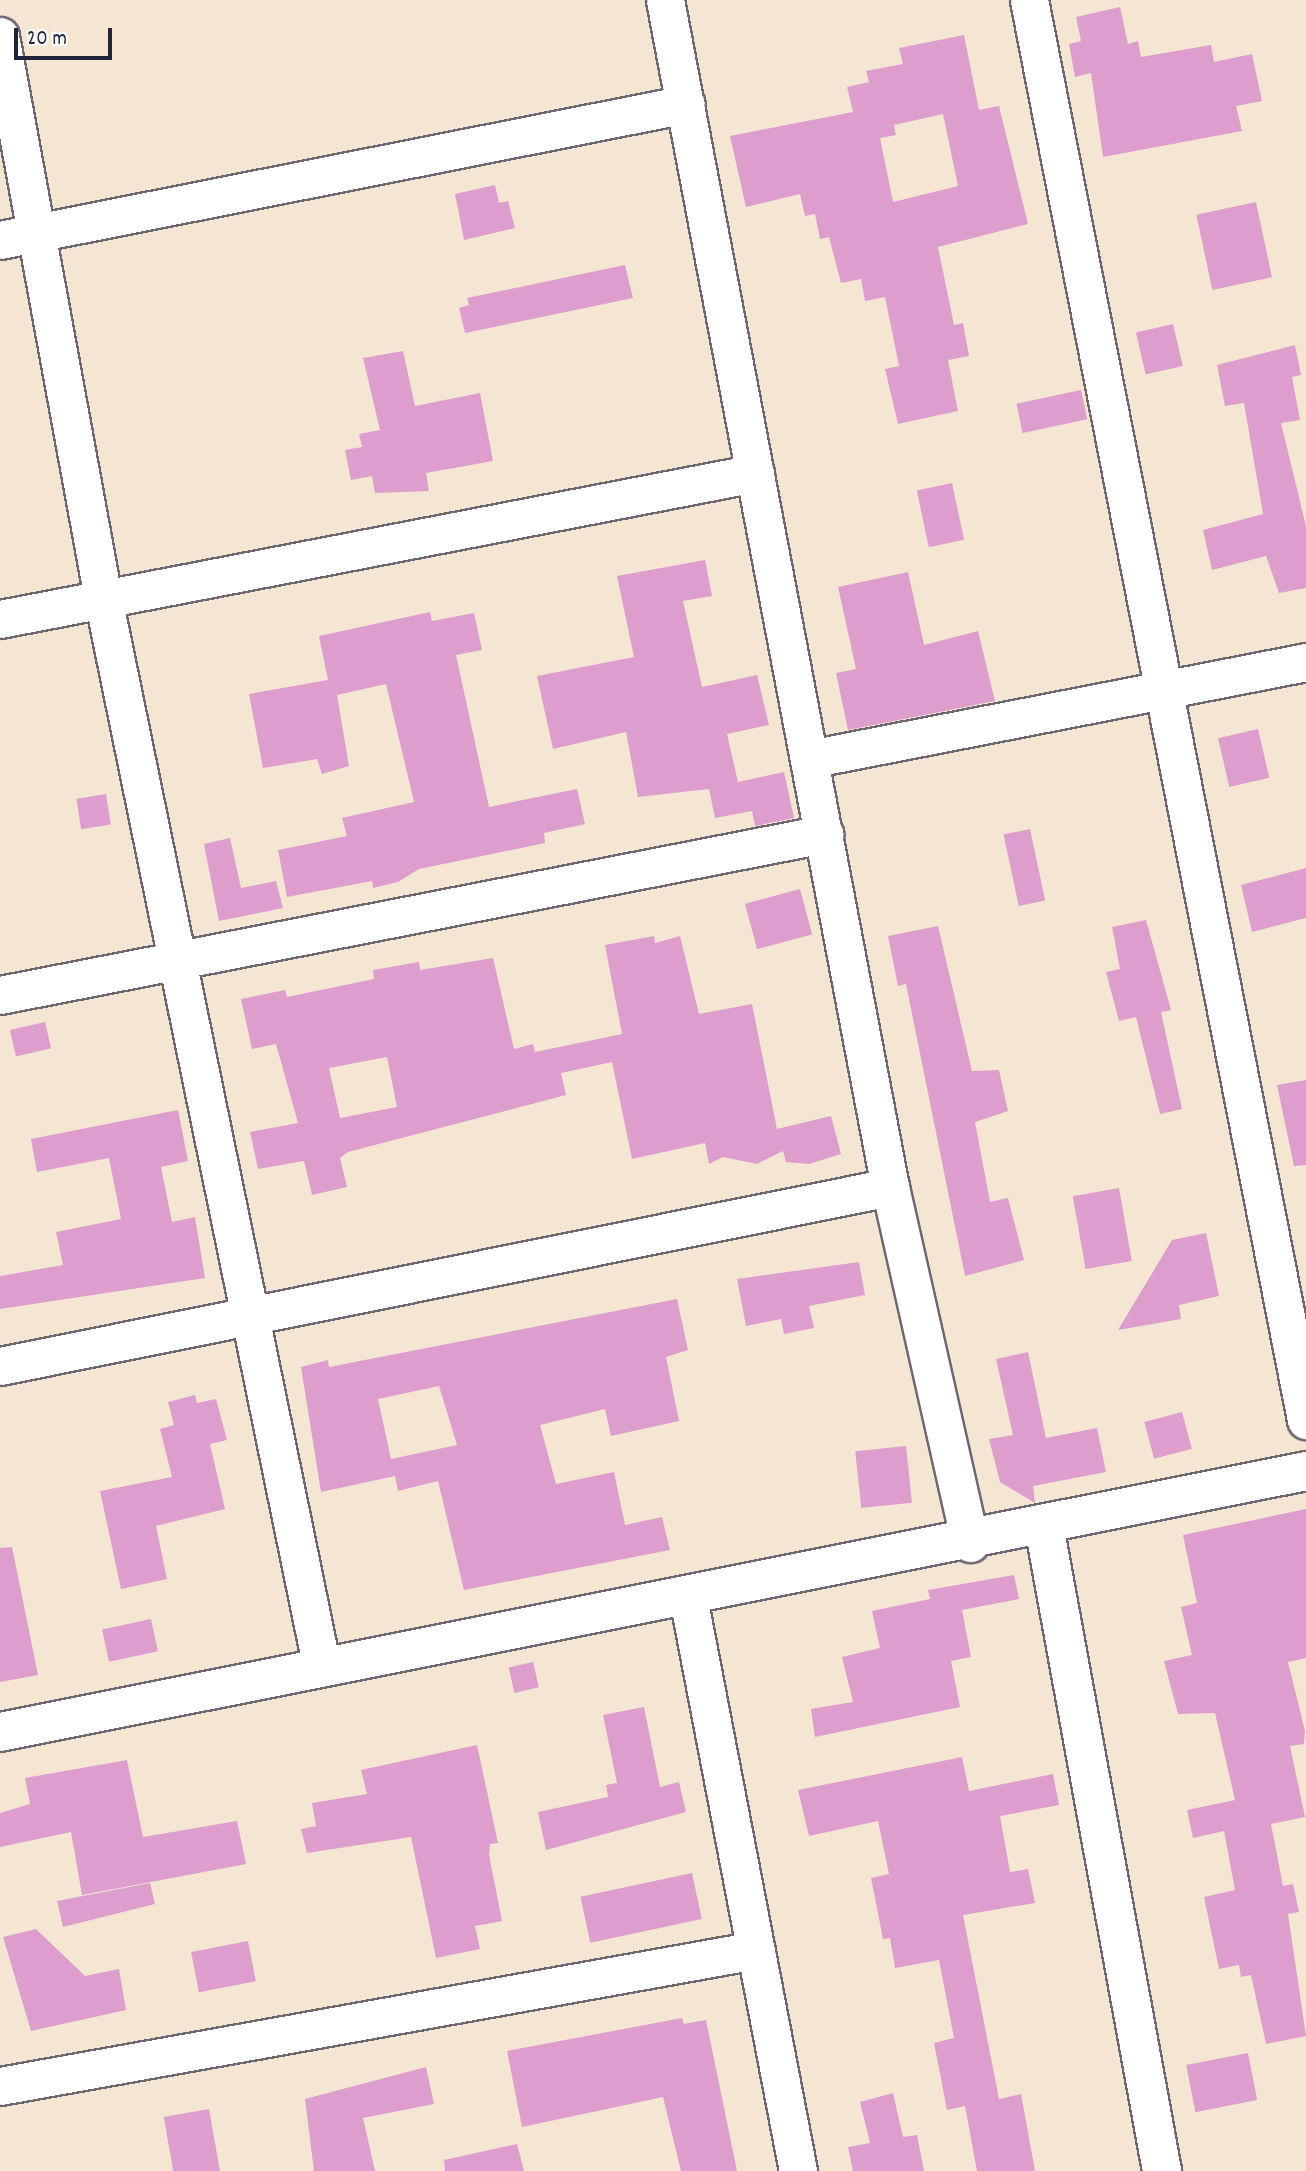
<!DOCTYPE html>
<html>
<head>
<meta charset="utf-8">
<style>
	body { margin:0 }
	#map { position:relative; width:1306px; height:2171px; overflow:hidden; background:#f4e6d2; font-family:Dekko,sans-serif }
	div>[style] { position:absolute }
	.building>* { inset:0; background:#dd9ece; transform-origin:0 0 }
	.roads { filter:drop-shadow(2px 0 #6c6770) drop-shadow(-2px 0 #6c6770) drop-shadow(0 2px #6c6770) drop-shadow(0 -2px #6c6770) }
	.minor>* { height:37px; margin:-18.5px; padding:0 18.5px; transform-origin:18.5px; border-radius:18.5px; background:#fff }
	.tertiary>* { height:38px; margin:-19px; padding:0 19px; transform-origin:19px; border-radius:19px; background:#fff }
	span { translate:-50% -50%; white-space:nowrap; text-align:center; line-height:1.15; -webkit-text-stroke:7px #f6f6f2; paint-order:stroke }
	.scale { position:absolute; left:14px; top:28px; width:98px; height:32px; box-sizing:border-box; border:4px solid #22223b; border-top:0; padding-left:9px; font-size:21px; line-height:24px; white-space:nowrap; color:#22223b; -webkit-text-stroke:5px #f6f6f2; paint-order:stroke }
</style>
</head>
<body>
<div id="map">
	<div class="building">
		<div style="clip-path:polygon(1120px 7px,1128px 44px,1138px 41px,1141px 57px,1211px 45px,1214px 62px,1252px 54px,1262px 101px,1236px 106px,1242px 131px,1103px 157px,1091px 73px,1075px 77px,1069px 44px,1081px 41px,1076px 17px)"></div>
		<div style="clip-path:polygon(evenodd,964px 35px,979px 110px,999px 106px,1028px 224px,938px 247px,954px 325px,963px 323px,969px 356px,948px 360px,958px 411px,898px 424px,885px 369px,899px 366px,885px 297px,865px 301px,861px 279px,841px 283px,829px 237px,820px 239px,815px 214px,805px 216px,800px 194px,746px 207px,730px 136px,853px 112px,847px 87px,869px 82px,866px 71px,903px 64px,899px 48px,964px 35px,943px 114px,958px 186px,893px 202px,880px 138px,896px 135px,894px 125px,943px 114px)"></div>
		<div style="clip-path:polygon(495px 185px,499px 203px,508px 201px,515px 228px,464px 240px,455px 194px)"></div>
		<div style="left:1256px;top:202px;width:77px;height:61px;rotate:78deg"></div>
		<div style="clip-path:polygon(625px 265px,633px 298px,465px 333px,459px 308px,469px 305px,467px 298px)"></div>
		<div style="left:1173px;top:324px;width:43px;height:38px;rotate:77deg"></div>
		<div style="clip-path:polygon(1295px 345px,1301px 375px,1292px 377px,1300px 420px,1281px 423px,1306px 526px,1306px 588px,1279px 593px,1266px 556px,1212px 570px,1203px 530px,1263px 514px,1244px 403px,1225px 406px,1217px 365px)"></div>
		<div style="clip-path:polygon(403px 351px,415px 406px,480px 393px,493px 461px,426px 473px,429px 491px,375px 493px,372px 476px,351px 480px,345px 450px,362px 447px,359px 434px,380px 430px,363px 358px)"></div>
		<div style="left:1081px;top:390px;width:30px;height:66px;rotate:78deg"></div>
		<div style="left:952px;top:483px;width:58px;height:36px;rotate:78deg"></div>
		<div style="clip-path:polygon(705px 560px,712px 596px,683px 601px,702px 687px,757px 675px,769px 725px,727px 734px,738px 782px,784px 772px,794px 818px,755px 826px,752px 811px,715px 818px,709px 789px,638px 797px,626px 732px,553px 749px,537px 676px,634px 657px,617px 576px)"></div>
		<div style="clip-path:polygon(908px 572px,924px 645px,978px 631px,995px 701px,848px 730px,836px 673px,856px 669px,838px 587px)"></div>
		<div style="clip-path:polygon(430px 612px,432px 621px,474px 613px,482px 650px,456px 655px,489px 807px,577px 789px,585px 824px,544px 833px,545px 843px,419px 869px,398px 882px,373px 888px,372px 881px,287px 897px,278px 850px,347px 836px,342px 818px,414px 802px,386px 684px,337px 695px,349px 766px,322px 774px,317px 759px,263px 768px,249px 694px,328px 680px,319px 636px)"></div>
		<div style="left:1258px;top:729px;width:50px;height:41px;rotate:77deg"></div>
		<div style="left:106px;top:794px;width:31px;height:30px;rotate:81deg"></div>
		<div style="left:1030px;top:829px;width:73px;height:27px;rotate:78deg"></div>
		<div style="clip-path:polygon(230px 838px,241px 888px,276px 881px,283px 908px,219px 921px,204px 844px)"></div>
		<div style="clip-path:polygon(1306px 868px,1306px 918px,1252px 932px,1241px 885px)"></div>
		<div style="left:800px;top:889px;width:47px;height:57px;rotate:75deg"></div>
		<div style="clip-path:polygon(1146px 920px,1171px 1010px,1161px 1012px,1182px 1109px,1160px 1114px,1136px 1017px,1119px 1021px,1106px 972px,1120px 969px,1112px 927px)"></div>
		<div style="clip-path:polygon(938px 926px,972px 1071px,999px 1070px,1008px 1111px,975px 1122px,990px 1202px,1008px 1198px,1024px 1260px,965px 1276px,906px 984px,898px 986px,888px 936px)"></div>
		<div style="clip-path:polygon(evenodd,654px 936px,655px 943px,680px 936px,699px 1014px,752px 1004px,777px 1129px,831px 1116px,841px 1154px,809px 1164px,786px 1162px,783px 1151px,757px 1164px,723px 1157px,709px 1164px,705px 1143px,632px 1159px,612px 1062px,561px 1073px,566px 1095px,348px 1152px,340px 1158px,347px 1187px,312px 1195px,304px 1161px,258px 1169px,250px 1132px,298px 1123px,276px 1044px,252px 1049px,241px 999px,285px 990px,287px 997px,374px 979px,373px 970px,419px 962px,420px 970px,493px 958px,514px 1049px,533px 1044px,535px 1052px,622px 1034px,605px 945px,654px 936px,387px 1057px,397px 1107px,340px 1118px,329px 1068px,387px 1057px)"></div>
		<div style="left:45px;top:1022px;width:27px;height:36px;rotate:77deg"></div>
		<div style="clip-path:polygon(1306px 1080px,1306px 1165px,1294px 1166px,1277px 1085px)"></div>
		<div style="clip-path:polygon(178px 1110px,188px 1161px,161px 1167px,172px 1222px,195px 1217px,205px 1278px,0 1309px,0 1276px,63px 1265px,56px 1232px,121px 1219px,109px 1158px,37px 1172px,31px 1139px)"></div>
		<div style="left:1119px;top:1188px;width:74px;height:47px;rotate:80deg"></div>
		<div style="clip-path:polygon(1206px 1233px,1219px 1296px,1179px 1305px,1181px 1319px,1118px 1330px,1172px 1240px)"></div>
		<div style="clip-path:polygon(859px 1262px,865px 1295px,809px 1306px,814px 1328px,784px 1334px,781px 1319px,746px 1326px,737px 1279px)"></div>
		<div style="clip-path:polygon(evenodd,677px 1299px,688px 1350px,666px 1357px,679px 1421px,611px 1436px,605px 1409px,540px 1425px,556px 1484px,614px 1472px,625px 1525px,662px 1517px,670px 1550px,464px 1590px,438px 1481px,398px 1491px,395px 1476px,321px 1492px,301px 1367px,328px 1360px,329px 1367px,677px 1299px,439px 1386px,457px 1445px,391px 1459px,378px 1399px,439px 1386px)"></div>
		<div style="clip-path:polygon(1028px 1352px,1046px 1438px,1097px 1428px,1106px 1472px,1033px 1486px,1035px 1503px,1000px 1482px,989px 1439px,1013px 1435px,996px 1359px)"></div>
		<div style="clip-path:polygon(195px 1395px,197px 1403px,216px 1399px,227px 1440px,210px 1444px,225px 1509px,156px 1526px,167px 1579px,121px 1589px,100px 1491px,172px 1477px,160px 1429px,174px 1425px,168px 1402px)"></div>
		<div style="left:1182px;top:1412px;width:38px;height:39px;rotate:75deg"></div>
		<div style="left:906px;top:1446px;width:57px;height:51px;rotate:84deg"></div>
		<div style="clip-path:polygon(1306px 1509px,1306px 1658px,1288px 1662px,1305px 1731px,1304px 1744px,1290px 1746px,1305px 1817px,1271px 1824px,1283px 1886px,1293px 1884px,1299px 1912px,1288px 1914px,1306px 2036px,1266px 2044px,1251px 1975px,1241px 1977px,1239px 1965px,1219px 1969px,1204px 1897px,1235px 1890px,1224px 1831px,1193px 1838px,1187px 1810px,1235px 1800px,1215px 1713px,1178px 1714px,1164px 1661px,1192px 1655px,1181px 1607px,1197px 1603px,1183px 1535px)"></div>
		<div style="clip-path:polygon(12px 1547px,38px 1675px,0 1682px,0 1548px)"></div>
		<div style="clip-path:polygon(1014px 1575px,1019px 1599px,962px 1610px,971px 1657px,951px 1661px,960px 1707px,815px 1737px,811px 1709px,853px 1702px,842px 1657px,880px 1648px,872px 1611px,930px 1599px,928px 1590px)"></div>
		<div style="left:151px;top:1619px;width:33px;height:50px;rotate:78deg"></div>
		<div style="left:533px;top:1662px;width:26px;height:25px;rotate:77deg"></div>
		<div style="clip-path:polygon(644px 1707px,660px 1787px,679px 1782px,686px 1812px,546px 1850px,538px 1812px,608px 1797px,606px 1785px,617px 1783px,603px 1715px)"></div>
		<div style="clip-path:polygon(477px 1745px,498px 1843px,490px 1844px,489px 1855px,502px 1921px,475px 1926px,480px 1949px,436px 1958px,411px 1837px,307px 1853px,301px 1829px,316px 1826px,312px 1803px,367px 1794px,361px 1770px)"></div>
		<div style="clip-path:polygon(962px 1757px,969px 1791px,1053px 1774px,1059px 1805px,1000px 1816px,1010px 1872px,1028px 1869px,1035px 1903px,963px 1915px,999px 2099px,1021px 2094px,1035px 2171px,977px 2171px,965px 2106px,947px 2110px,934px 2043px,954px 2038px,939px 1960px,895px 1968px,890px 1938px,883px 1939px,871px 1878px,889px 1874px,878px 1821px,809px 1836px,798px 1790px)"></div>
		<div style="clip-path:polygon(127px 1760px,143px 1837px,237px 1821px,246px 1864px,82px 1895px,71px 1832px,0 1847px,0 1813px,30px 1804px,25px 1778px)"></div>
		<div style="left:692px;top:1873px;width:47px;height:114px;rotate:78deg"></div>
		<div style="clip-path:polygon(150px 1883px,155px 1904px,63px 1927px,57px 1901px)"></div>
		<div style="clip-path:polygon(36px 1929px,85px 1976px,119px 1969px,126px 2010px,31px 2031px,3px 1937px)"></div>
		<div style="left:248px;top:1941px;width:41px;height:58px;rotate:79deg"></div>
		<div style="clip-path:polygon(682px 2018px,684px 2024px,706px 2020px,737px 2171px,681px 2171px,663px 2097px,522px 2127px,507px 2051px)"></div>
		<div style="left:1248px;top:2053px;width:48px;height:63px;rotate:79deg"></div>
		<div style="clip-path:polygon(426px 2067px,434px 2104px,363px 2118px,375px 2171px,314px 2171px,305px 2099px)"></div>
		<div style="clip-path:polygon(893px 2093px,903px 2137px,917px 2135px,924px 2171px,853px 2171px,848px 2147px,870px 2143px,860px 2102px)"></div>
		<div style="left:209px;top:2109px;width:63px;height:46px;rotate:80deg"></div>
		<div style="clip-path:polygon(517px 2144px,524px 2171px,445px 2171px,444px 2160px)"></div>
	</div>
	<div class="roads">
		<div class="minor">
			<div style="left:665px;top:0;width:1208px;rotate:79.27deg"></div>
			<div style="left:890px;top:1187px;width:365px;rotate:77.3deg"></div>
			<div style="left:1029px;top:0;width:1447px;rotate:78.96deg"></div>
			<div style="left:0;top:36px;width:571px;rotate:79.61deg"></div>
			<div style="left:103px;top:598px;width:1088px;rotate:78.44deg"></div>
			<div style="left:0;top:240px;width:699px;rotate:-11.21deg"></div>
			<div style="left:0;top:619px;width:769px;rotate:-10.94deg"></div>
			<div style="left:809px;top:759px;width:506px;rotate:-11.04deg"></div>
			<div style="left:0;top:995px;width:840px;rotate:-11.06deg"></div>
			<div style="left:0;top:1366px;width:908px;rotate:-11.37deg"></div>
			<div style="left:688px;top:1597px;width:584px;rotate:79.15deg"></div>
			<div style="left:0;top:2086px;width:768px;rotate:-10.2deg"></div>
		</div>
		<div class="tertiary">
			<div style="left:1044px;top:1526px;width:656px;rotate:79.63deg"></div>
			<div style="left:0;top:1732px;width:1332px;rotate:-11.3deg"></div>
		</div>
	</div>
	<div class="scale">20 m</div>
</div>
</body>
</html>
